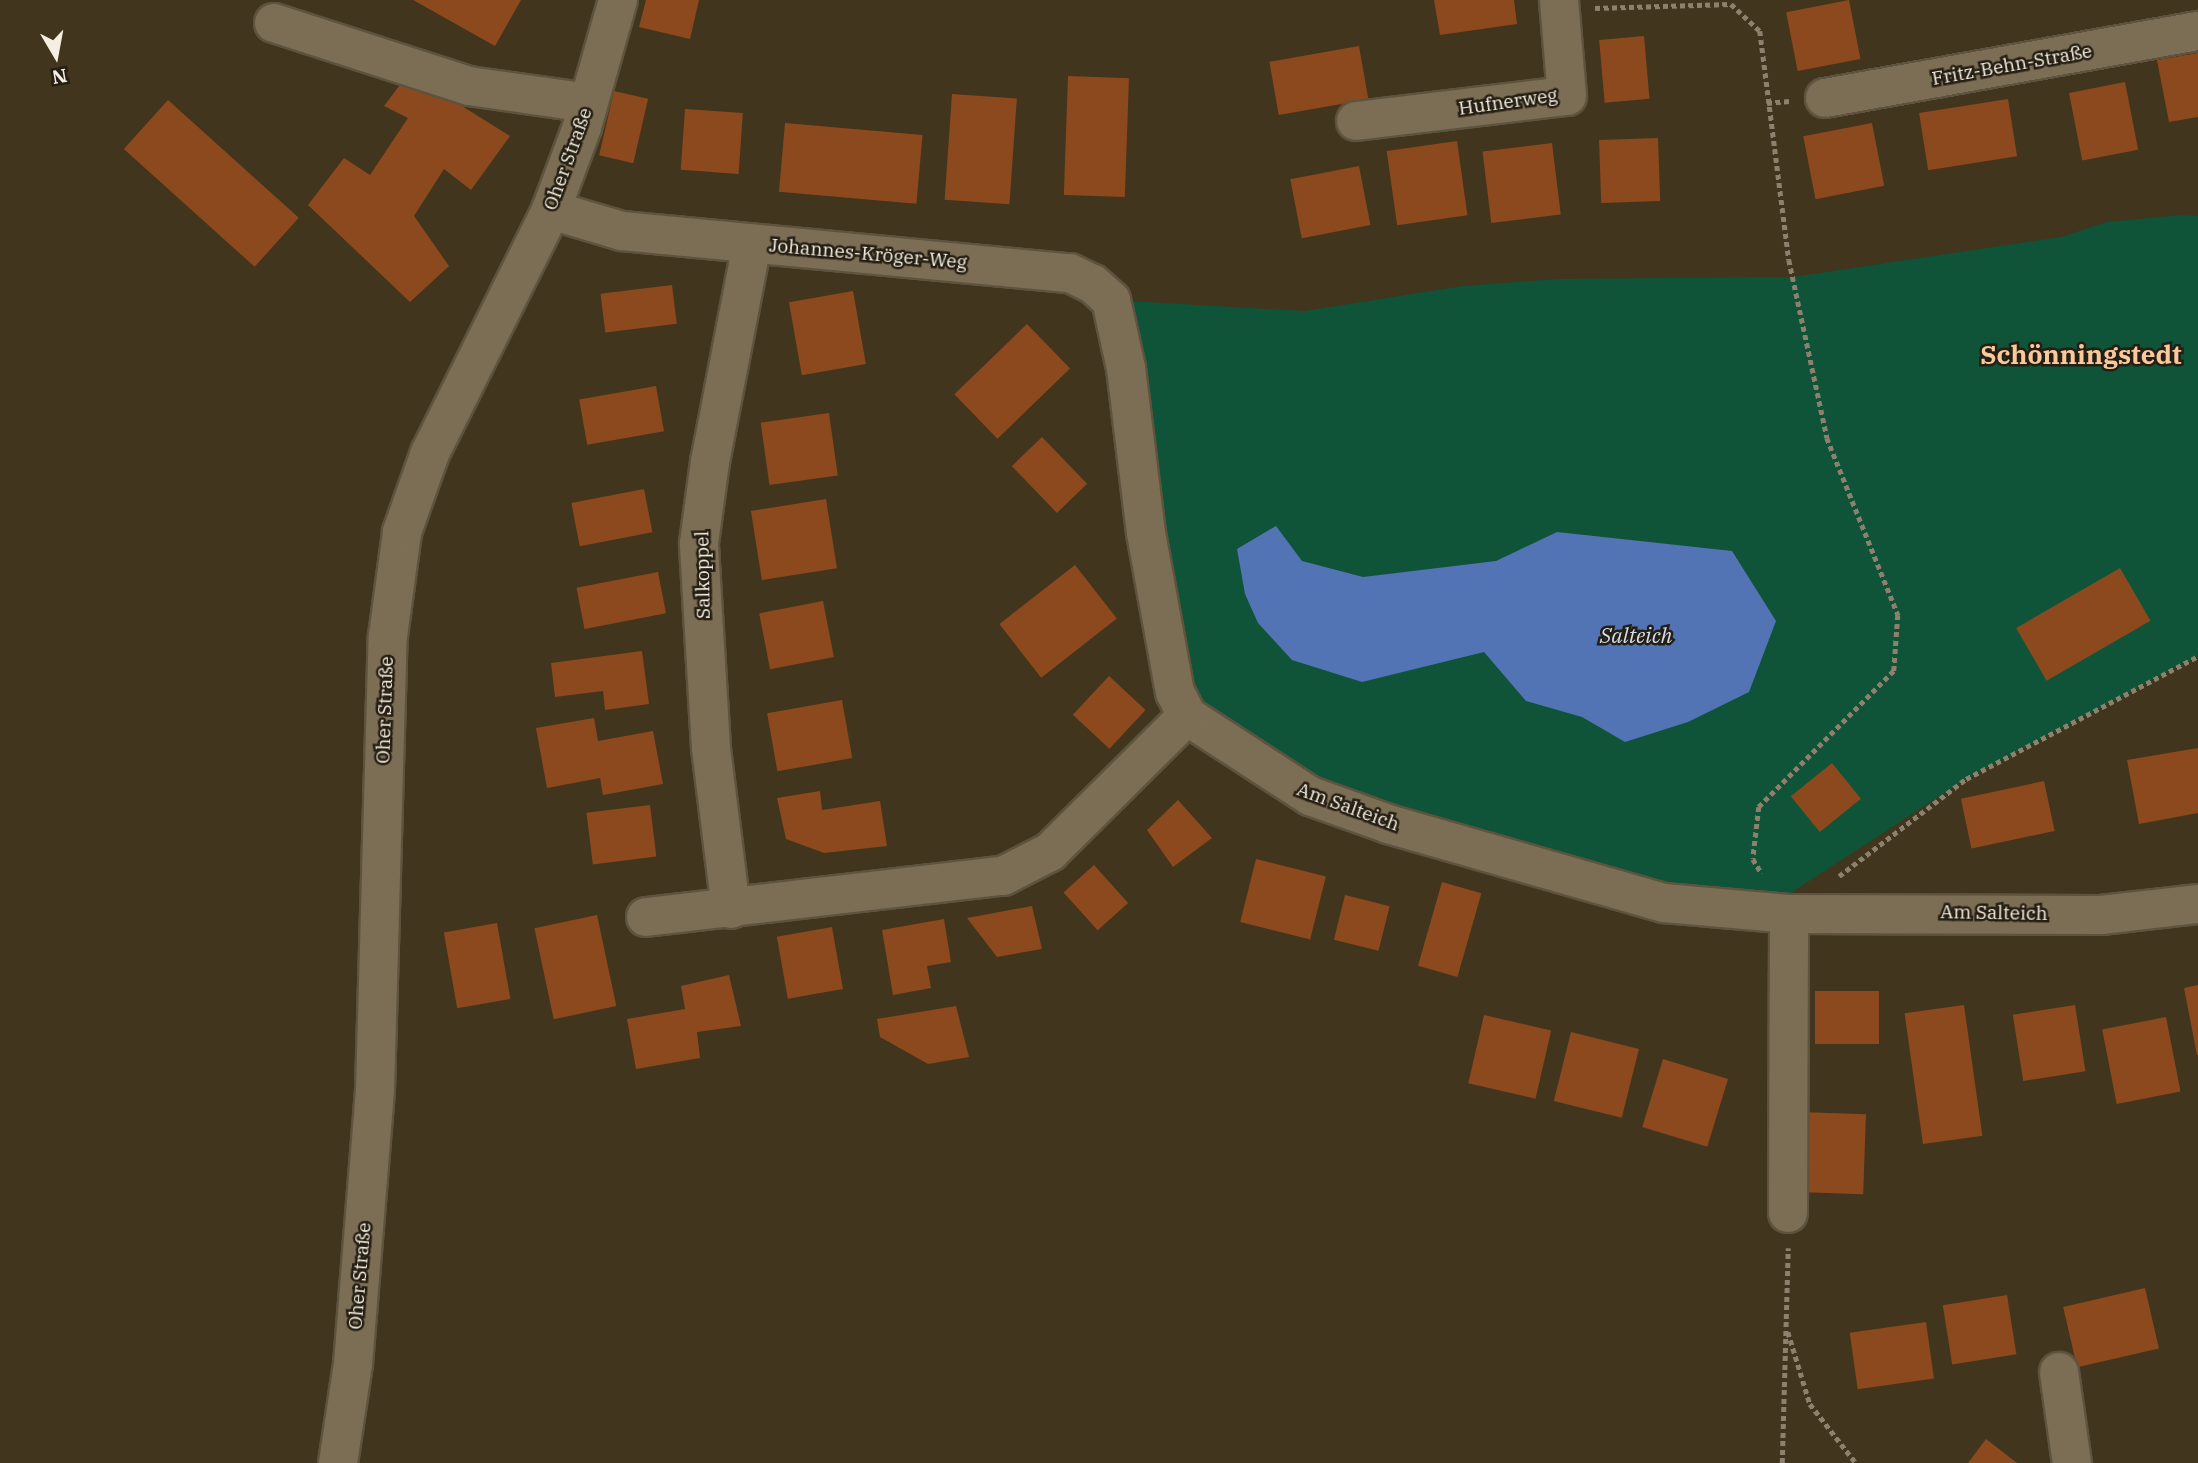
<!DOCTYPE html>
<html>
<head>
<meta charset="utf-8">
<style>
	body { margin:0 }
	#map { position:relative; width:2198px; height:1463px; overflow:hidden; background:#42351d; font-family:"IBM Plex Serif",serif }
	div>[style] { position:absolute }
	.green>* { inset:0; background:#0f5339 }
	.water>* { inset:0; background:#5374b4 }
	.building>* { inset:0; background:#8c491d; transform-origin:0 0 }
	.path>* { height:4.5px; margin-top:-2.25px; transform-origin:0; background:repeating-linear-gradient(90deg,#8c816d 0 5px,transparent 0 8.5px) }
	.roads { filter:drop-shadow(2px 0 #5e533e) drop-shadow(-2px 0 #5e533e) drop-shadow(0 2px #5e533e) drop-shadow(0 -2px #5e533e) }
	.minor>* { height:38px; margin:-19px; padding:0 19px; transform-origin:19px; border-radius:19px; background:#7c6e54 }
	span { translate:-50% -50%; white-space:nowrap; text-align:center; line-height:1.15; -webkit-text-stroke:5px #241e13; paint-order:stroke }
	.street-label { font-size:19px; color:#f6eee0 }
	.water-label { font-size:21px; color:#d3ddf0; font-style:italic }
	.district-label { font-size:26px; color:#f8c99c; font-weight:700 }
	.north { position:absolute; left:21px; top:21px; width:70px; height:70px; -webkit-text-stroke:5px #241e13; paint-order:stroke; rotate:170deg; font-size:19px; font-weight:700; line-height:28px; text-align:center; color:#f6eee0 }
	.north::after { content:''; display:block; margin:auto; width:24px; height:32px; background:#f6eee0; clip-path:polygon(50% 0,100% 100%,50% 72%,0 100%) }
</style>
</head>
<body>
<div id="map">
	<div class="green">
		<div style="clip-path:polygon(2181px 215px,2198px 216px,2198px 656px,1966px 779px,1780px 900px,1789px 914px,1388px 824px,1175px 692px,1111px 300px,1305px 311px,1463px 286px,1557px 279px,1793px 277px,2061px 237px,2107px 222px)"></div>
	</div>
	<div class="water">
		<div style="clip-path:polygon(1276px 526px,1302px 561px,1363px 577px,1496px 561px,1557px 532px,1732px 551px,1776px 621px,1749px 692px,1688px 722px,1625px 742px,1582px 717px,1526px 701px,1484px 652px,1362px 682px,1292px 660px,1258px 623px,1245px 594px,1237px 549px)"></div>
	</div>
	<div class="building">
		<div style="clip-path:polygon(413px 0,521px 0,495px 46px)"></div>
		<div style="clip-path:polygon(646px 0,699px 0,690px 39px,639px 27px)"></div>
		<div style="clip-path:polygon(1434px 0,1514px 0,1517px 24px,1440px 35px)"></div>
		<div style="left:1849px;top:0;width:60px;height:64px;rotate:79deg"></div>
		<div style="left:1644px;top:36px;width:63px;height:45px;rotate:85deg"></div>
		<div style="left:1359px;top:46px;width:54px;height:91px;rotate:80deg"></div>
		<div style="clip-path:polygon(2198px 53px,2198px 117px,2169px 122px,2157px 60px)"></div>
		<div style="clip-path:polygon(409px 73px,510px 136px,471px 190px,444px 169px,414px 216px,449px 266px,410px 302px,308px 205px,344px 158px,370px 175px,408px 118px,384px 106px)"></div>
		<div style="left:1068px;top:76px;width:61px;height:119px;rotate:2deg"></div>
		<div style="left:2125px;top:82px;width:69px;height:57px;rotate:79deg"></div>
		<div style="left:614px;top:91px;width:35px;height:66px;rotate:13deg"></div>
		<div style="left:952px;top:94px;width:65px;height:106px;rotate:4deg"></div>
		<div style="left:2008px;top:99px;width:58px;height:90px;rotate:81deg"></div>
		<div style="left:168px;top:100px;width:176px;height:66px;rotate:42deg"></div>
		<div style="left:685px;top:109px;width:58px;height:61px;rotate:4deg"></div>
		<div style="left:785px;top:123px;width:138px;height:69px;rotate:5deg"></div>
		<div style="left:1872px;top:123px;width:64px;height:70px;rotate:79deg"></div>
		<div style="left:1658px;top:138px;width:63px;height:59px;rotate:88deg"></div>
		<div style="left:1457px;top:141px;width:75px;height:71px;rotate:82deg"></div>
		<div style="left:1552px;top:143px;width:72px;height:70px;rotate:83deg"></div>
		<div style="left:1359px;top:166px;width:60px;height:70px;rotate:79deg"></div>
		<div style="left:672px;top:285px;width:39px;height:72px;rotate:83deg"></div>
		<div style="left:853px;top:291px;width:74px;height:65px;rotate:80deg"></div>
		<div style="left:1027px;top:324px;width:62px;height:101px;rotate:46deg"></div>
		<div style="left:656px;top:386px;width:46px;height:78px;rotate:80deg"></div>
		<div style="left:829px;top:413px;width:63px;height:69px;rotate:82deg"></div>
		<div style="left:1042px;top:437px;width:65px;height:42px;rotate:46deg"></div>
		<div style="left:644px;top:489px;width:44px;height:74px;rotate:79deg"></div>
		<div style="left:826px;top:499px;width:70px;height:76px;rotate:81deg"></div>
		<div style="left:1075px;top:565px;width:68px;height:96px;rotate:52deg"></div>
		<div style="left:2120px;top:568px;width:61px;height:120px;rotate:60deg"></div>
		<div style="left:658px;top:572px;width:42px;height:83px;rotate:79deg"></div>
		<div style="left:823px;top:601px;width:57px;height:65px;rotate:79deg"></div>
		<div style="clip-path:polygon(642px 651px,649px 704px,605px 710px,603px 691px,555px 697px,551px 663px)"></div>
		<div style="left:1109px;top:676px;width:50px;height:53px;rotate:43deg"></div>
		<div style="left:842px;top:700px;width:59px;height:76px;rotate:80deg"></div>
		<div style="clip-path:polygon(594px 718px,598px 741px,653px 731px,663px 784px,603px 795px,600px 778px,547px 788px,536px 728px)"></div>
		<div style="clip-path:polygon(2198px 748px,2198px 813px,2139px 824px,2127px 760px)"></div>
		<div style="left:1832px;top:763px;width:46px;height:53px;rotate:51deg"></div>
		<div style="left:2044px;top:781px;width:51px;height:85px;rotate:78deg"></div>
		<div style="clip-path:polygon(820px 791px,822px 810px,880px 801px,887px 846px,824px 853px,786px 839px,777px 798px)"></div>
		<div style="clip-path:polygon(1178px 800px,1212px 838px,1173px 867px,1147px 830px)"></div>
		<div style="left:650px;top:805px;width:52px;height:64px;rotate:83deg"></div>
		<div style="left:1256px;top:859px;width:72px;height:65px;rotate:14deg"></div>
		<div style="left:1094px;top:865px;width:51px;height:41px;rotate:48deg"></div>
		<div style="left:1442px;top:882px;width:41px;height:87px;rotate:16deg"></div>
		<div style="left:1345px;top:895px;width:46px;height:46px;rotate:14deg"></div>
		<div style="clip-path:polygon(1032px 906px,1042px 949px,997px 957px,967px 918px)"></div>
		<div style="left:597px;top:915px;width:93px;height:64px;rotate:78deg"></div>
		<div style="clip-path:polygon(944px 919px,951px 962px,927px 966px,931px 988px,893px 995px,882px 930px)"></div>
		<div style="left:497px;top:923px;width:77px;height:54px;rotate:80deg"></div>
		<div style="left:832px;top:927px;width:63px;height:56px;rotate:80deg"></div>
		<div style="clip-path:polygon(729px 975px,741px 1026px,697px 1032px,700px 1058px,636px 1069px,627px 1019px,685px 1009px,681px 986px)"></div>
		<div style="clip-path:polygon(2198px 985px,2198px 1055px,2197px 1055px,2184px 988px)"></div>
		<div style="left:1815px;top:991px;width:64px;height:53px"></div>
		<div style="left:1964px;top:1005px;width:132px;height:60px;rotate:82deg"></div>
		<div style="left:2075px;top:1005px;width:67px;height:63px;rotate:81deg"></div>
		<div style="clip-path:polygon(956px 1006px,969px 1057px,928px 1064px,880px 1037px,877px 1019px)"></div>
		<div style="left:1484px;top:1015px;width:69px;height:70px;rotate:13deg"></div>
		<div style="left:2166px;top:1017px;width:76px;height:65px;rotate:79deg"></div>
		<div style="left:1571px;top:1032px;width:70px;height:71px;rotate:14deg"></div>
		<div style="left:1663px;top:1059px;width:68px;height:71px;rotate:17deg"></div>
		<div style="left:1799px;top:1112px;width:67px;height:80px;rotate:2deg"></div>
		<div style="left:2145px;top:1288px;width:62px;height:84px;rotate:77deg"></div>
		<div style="left:2007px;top:1295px;width:60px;height:65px;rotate:81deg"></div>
		<div style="left:1926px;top:1322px;width:57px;height:77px;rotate:82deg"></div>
		<div style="clip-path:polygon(1986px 1439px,2017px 1463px,1968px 1463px)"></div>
	</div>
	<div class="path">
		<div style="left:1595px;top:8px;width:136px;rotate:-1.7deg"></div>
		<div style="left:1731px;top:4px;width:40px;rotate:43deg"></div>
		<div style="left:1760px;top:31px;width:231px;rotate:82.8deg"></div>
		<div style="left:1789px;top:260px;width:182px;rotate:77.9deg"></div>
		<div style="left:1827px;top:438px;width:191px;rotate:68.1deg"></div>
		<div style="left:1898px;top:615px;width:56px;rotate:94.1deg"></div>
		<div style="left:1894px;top:671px;width:192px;rotate:134.8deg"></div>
		<div style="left:1759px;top:807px;width:52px;rotate:96.6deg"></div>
		<div style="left:1753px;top:859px;width:17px;rotate:59deg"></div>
		<div style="left:1767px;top:103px;width:23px;rotate:-5deg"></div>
		<div style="left:1839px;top:876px;width:160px;rotate:-37.4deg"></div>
		<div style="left:1966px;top:779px;width:263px;rotate:-27.9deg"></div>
		<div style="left:1788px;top:1332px;width:75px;rotate:73deg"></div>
		<div style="left:1810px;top:1404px;width:75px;rotate:52.1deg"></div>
		<div style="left:1782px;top:1463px;width:215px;rotate:-88.4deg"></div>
	</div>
	<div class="roads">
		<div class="minor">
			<div style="left:274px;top:23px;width:205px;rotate:17.9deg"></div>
			<div style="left:469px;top:86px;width:120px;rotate:8.1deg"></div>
			<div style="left:1825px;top:98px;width:379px;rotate:-10.2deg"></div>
			<div style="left:1356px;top:121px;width:212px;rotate:-6.8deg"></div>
			<div style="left:1567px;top:96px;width:96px;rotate:-94.8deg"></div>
			<div style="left:551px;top:210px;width:74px;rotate:16.5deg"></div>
			<div style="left:622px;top:231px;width:450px;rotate:5.4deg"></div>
			<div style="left:1070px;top:273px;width:25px;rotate:26deg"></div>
			<div style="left:1093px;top:284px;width:24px;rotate:42deg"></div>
			<div style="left:1111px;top:300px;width:70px;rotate:77.6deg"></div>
			<div style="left:1126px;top:368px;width:166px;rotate:83.1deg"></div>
			<div style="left:1146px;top:533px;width:162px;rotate:79.7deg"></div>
			<div style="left:1175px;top:692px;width:27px;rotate:63deg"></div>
			<div style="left:1187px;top:716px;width:147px;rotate:33deg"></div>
			<div style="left:1310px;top:796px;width:83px;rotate:19.7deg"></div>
			<div style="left:1388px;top:824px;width:287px;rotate:16deg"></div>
			<div style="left:1664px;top:903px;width:125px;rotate:5deg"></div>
			<div style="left:1789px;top:914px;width:312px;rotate:0.2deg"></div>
			<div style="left:2101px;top:915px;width:98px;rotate:-6.5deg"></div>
			<div style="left:731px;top:909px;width:162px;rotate:-97.1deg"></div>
			<div style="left:711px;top:748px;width:205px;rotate:-93.4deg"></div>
			<div style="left:699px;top:543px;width:82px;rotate:-82.3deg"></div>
			<div style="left:710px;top:462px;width:222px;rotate:-79.1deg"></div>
			<div style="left:646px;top:917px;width:359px;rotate:-6.6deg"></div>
			<div style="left:1003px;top:876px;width:53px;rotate:-27.1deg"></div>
			<div style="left:1050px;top:852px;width:193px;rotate:-44.8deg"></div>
			<div style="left:1788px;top:1213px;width:299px;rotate:-89.8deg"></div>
			<div style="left:2059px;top:1372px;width:92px;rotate:81.9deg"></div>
			<div style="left:338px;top:1463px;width:100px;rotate:-81.4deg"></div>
			<div style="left:353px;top:1364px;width:275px;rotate:-85.4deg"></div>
			<div style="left:375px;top:1090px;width:454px;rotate:-88.4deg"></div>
			<div style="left:388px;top:636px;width:105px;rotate:-82.3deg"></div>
			<div style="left:402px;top:532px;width:84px;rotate:-70.5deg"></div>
			<div style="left:430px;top:453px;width:271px;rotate:-63.5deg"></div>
			<div style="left:551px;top:210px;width:89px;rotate:-69.5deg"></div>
			<div style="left:582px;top:127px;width:132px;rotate:-74.2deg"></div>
		</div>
	</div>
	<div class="street-label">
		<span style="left:2012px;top:65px;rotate:-10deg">Fritz-Behn-Straße</span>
		<span style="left:1508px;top:102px;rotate:-8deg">Hufnerweg</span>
		<span style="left:568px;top:159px;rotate:-70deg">Oher Straße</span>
		<span style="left:868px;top:254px;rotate:5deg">Johannes-Kröger-Weg</span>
		<span style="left:703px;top:575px;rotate:-91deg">Salkoppel</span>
		<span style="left:385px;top:710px;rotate:-88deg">Oher Straße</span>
		<span style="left:1348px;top:807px;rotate:20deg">Am Salteich</span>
		<span style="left:1994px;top:913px;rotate:1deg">Am Salteich</span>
		<span style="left:360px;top:1276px;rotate:-85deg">Oher Straße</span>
	</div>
	<div class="water-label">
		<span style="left:1636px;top:635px">Salteich</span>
	</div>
	<div class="district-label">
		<span style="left:2081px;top:355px">Schönningstedt</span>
	</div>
	<div class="north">N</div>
</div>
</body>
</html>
